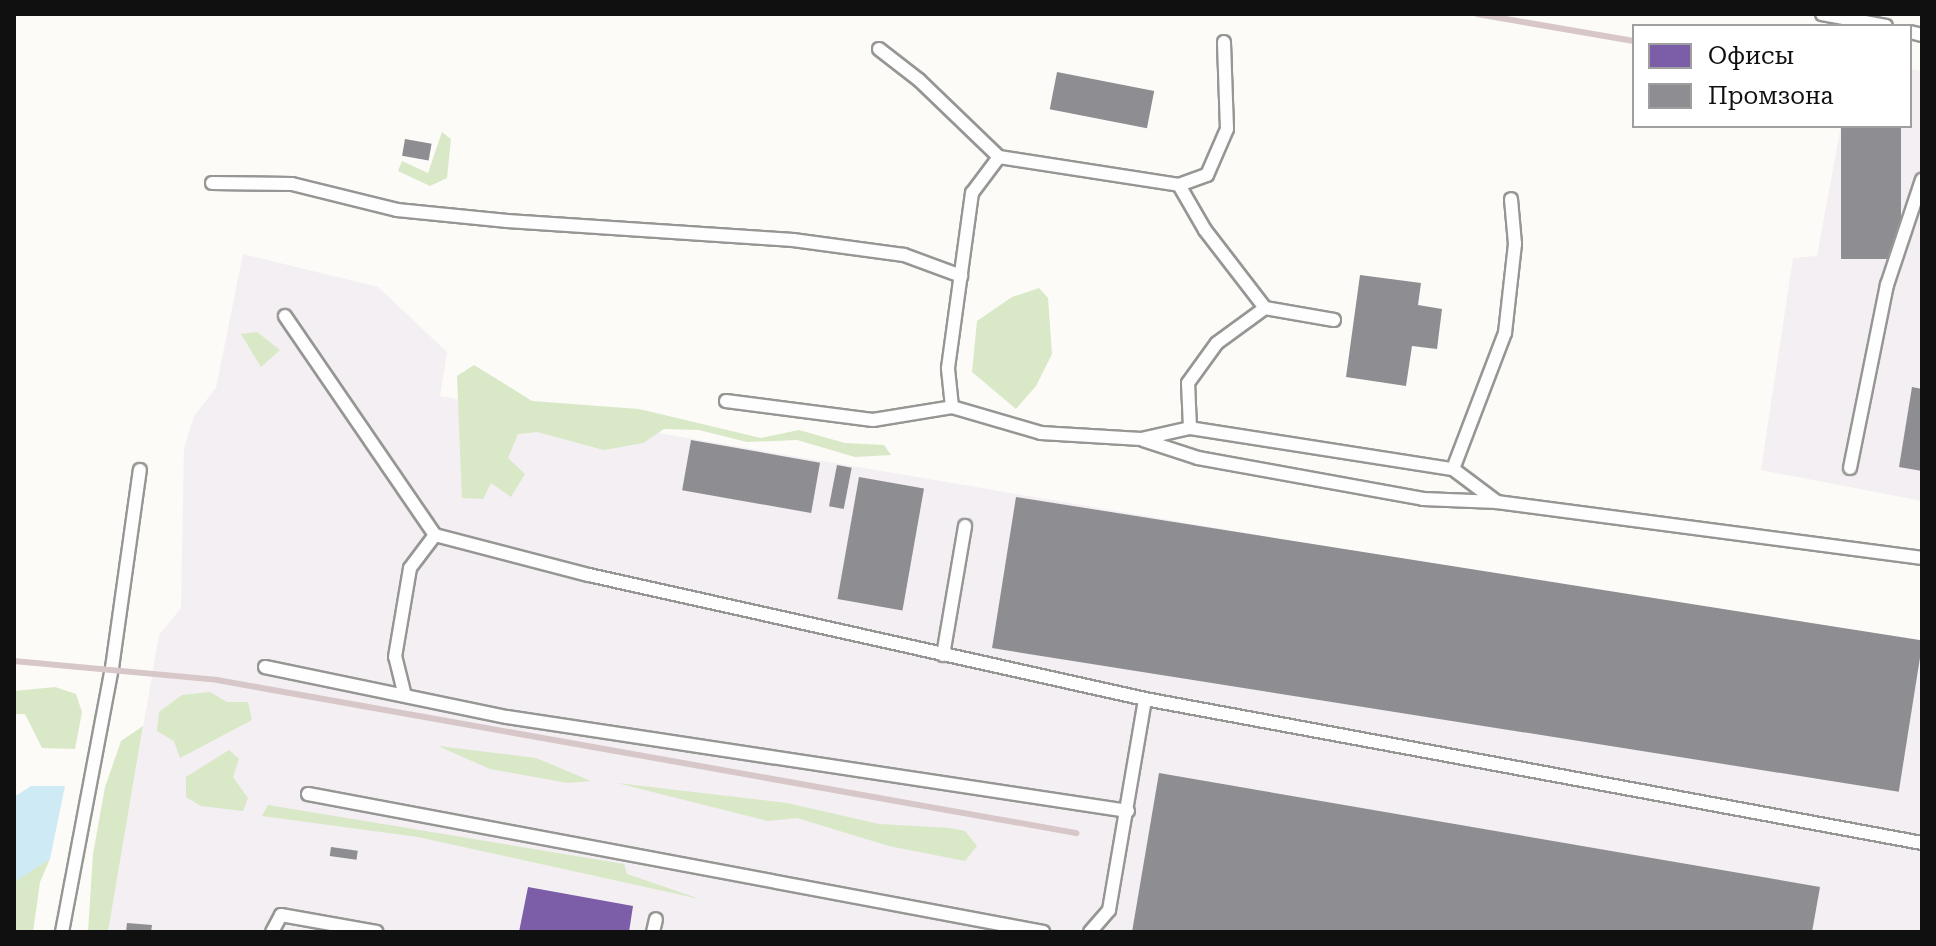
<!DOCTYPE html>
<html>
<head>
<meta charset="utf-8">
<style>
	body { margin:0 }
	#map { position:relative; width:1936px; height:946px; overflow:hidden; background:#fcfbf7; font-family:"Roboto Serif",serif }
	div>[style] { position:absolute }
	.industrial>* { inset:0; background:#f3eff2 }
	.forest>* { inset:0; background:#d9e8c6 }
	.water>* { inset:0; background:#ceeaf5 }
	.offices>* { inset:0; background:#7b5ea7 }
	.industry>* { inset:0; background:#8d8d92; transform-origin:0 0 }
	.roads { filter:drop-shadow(2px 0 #969694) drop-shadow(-2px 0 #969694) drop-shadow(0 2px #969694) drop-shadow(0 -2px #969694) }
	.service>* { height:12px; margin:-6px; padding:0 6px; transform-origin:6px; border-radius:6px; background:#fffefe }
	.rail>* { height:6px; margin:-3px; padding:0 3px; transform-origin:3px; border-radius:3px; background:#d7c7c8 }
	span { translate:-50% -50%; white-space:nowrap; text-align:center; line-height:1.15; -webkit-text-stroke:8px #fff; paint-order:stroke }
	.frame { position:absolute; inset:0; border:16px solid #101010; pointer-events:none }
	.legend { position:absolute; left:1632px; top:24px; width:280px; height:104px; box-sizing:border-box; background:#fff; border:2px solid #9f9f9f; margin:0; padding:10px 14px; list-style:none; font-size:24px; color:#101010 }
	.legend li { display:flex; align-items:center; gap:16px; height:40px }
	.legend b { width:40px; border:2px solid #9f9f9f }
</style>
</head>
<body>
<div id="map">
	<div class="industrial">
		<div style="clip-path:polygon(1910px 69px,1922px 71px,1922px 501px,1761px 470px,1793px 258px,1817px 256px,1841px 126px,1910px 126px)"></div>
		<div style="clip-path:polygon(243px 254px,378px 287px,447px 352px,440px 396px,1922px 648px,1922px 932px,108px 932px,159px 635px,181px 608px,184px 448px,194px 416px,216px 388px)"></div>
	</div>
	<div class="forest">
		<div style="clip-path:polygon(442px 132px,451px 139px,447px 178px,430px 186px,398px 171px,402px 161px,428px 173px)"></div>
		<div style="clip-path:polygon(1039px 288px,1048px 298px,1052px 354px,1036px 386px,1016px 409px,972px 372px,977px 321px,1012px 297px)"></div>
		<div style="clip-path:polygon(257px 332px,280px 350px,261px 367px,241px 334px)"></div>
		<div style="clip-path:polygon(474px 365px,532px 401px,639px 409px,761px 438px,799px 430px,845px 443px,884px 445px,891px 455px,855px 457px,797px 440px,747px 442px,699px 430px,664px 429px,643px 443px,604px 450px,537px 432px,518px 434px,508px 458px,525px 474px,511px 497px,491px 483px,483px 499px,462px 498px,457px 376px)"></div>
		<div style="clip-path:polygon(55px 687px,76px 694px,82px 712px,75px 749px,42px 748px,25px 714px,14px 714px,14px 691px)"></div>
		<div style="clip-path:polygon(210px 692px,227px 702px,248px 702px,252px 720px,180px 758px,174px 741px,157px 731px,159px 712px,182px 695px)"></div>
		<div style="clip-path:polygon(143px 726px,108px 932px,88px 932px,93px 854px,105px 787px,121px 741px)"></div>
		<div style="clip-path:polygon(438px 746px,536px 758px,591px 781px,568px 783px,490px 769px)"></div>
		<div style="clip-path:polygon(229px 750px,239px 759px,233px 777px,248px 798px,243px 811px,201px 806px,186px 797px,186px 777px)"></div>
		<div style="clip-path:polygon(617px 783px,787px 803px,879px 824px,949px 828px,965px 831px,977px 846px,965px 861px,889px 846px,797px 818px,768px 821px)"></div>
		<div style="clip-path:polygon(268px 805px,624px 864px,627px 874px,700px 899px,418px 837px,262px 816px)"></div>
		<div style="clip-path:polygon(50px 859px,40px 882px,33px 932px,14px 932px,14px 880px)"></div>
	</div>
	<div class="water">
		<div style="clip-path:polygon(31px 786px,65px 786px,50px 859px,16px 881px,14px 797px)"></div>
	</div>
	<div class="offices">
		<div style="clip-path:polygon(528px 887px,633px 906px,629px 932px,519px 932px)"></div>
	</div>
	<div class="industry">
		<div style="left:1057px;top:72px;width:99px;height:38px;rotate:11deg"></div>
		<div style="left:1841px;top:126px;width:60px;height:133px"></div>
		<div style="left:405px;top:139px;width:27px;height:17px;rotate:10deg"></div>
		<div style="clip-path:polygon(1360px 275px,1421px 283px,1418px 305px,1442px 309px,1437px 349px,1412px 346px,1406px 386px,1346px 377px)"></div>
		<div style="clip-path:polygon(1912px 387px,1922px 389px,1922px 471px,1899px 467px)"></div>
		<div style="left:691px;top:440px;width:131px;height:51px;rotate:10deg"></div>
		<div style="left:837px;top:465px;width:15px;height:42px;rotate:11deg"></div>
		<div style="left:859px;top:477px;width:66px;height:124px;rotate:10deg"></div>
		<div style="left:1016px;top:497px;width:918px;height:153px;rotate:9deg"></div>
		<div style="clip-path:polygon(1159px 773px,1820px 887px,1812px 932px,1132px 932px)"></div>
		<div style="left:331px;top:847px;width:27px;height:9px;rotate:8deg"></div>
		<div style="clip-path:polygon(127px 923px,152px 925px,151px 932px,126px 932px)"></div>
	</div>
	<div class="roads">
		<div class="service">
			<div style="left:1822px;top:14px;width:65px;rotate:10.6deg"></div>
			<div style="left:1910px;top:32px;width:12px;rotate:14deg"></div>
			<div style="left:879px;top:49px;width:51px;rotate:37.8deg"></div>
			<div style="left:919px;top:80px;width:111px;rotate:43.9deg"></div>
			<div style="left:212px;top:183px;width:80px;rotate:0.7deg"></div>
			<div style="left:292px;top:184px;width:108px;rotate:13.9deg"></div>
			<div style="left:397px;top:210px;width:111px;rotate:5.7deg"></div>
			<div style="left:507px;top:221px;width:287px;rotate:3.8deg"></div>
			<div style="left:793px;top:240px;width:112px;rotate:7.7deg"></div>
			<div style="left:904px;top:255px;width:61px;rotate:20.2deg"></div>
			<div style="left:1179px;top:185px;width:30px;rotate:-20deg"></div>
			<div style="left:1207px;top:175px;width:50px;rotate:-66.5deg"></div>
			<div style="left:1227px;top:129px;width:87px;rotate:-92deg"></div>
			<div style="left:285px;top:316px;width:265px;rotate:55.6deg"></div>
			<div style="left:726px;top:401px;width:148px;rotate:7.4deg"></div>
			<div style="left:873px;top:420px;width:80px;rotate:-9.3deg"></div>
			<div style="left:952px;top:407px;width:93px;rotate:16.3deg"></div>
			<div style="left:1041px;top:433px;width:100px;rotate:3.4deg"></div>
			<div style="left:1141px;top:439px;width:50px;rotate:-12.7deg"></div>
			<div style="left:1190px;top:428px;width:266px;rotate:8.9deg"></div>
			<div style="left:1453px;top:469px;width:55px;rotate:36.9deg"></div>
			<div style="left:1497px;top:502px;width:429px;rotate:7.5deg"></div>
			<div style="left:952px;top:407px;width:39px;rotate:-96deg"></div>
			<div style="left:948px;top:368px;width:177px;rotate:-82.2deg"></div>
			<div style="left:972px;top:193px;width:45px;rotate:-53.1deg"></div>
			<div style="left:999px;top:157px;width:182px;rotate:8.8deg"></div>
			<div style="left:1179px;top:185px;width:52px;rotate:60deg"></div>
			<div style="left:1205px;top:230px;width:98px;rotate:52.4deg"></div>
			<div style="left:1265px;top:308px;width:70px;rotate:9.9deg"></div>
			<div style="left:1190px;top:428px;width:45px;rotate:-92.5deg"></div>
			<div style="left:1188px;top:383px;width:49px;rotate:-54.1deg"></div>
			<div style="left:1217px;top:343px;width:59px;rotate:-36.1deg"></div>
			<div style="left:1143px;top:440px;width:58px;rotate:18.1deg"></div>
			<div style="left:1198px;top:458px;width:229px;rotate:10.3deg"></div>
			<div style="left:1423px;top:499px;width:74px;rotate:2.3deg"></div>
			<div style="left:1850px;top:468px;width:187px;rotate:-78.6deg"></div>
			<div style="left:1887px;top:285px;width:111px;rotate:-71.6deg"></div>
			<div style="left:1453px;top:469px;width:146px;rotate:-69.1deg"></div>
			<div style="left:1505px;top:333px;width:90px;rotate:-83.6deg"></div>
			<div style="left:1515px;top:244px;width:45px;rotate:-95.1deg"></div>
			<div style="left:943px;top:655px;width:131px;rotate:-80.3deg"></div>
			<div style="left:265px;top:667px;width:247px;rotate:11.7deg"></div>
			<div style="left:507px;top:717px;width:628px;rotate:8.61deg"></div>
			<div style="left:404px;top:692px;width:36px;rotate:-104deg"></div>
			<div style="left:395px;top:657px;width:90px;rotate:-80.4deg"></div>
			<div style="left:410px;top:568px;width:41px;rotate:-52.9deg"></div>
			<div style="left:435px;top:535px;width:159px;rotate:14.6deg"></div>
			<div style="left:589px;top:575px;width:570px;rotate:12.57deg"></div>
			<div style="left:1145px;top:699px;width:790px;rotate:10.5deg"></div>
			<div style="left:308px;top:794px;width:748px;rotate:10.63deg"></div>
			<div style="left:62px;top:932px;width:269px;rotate:-79.3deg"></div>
			<div style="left:112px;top:668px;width:200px;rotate:-82deg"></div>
			<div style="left:272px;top:932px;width:19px;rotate:-62deg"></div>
			<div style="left:281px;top:915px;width:97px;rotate:10.1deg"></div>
			<div style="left:653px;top:932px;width:13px;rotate:-77deg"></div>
			<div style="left:1090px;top:932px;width:29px;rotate:-49deg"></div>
			<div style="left:1109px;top:910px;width:214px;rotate:-80.3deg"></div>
		</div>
	</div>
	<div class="rail">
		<div style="left:1477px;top:14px;width:159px;rotate:9.8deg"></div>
		<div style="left:14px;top:661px;width:204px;rotate:5.3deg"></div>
		<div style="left:217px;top:680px;width:873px;rotate:10.1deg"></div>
	</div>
	<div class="frame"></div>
	<ul class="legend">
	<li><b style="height:22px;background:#7b5ea7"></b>Офисы</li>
	<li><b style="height:22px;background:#8d8d92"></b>Промзона</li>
	</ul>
</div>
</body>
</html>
